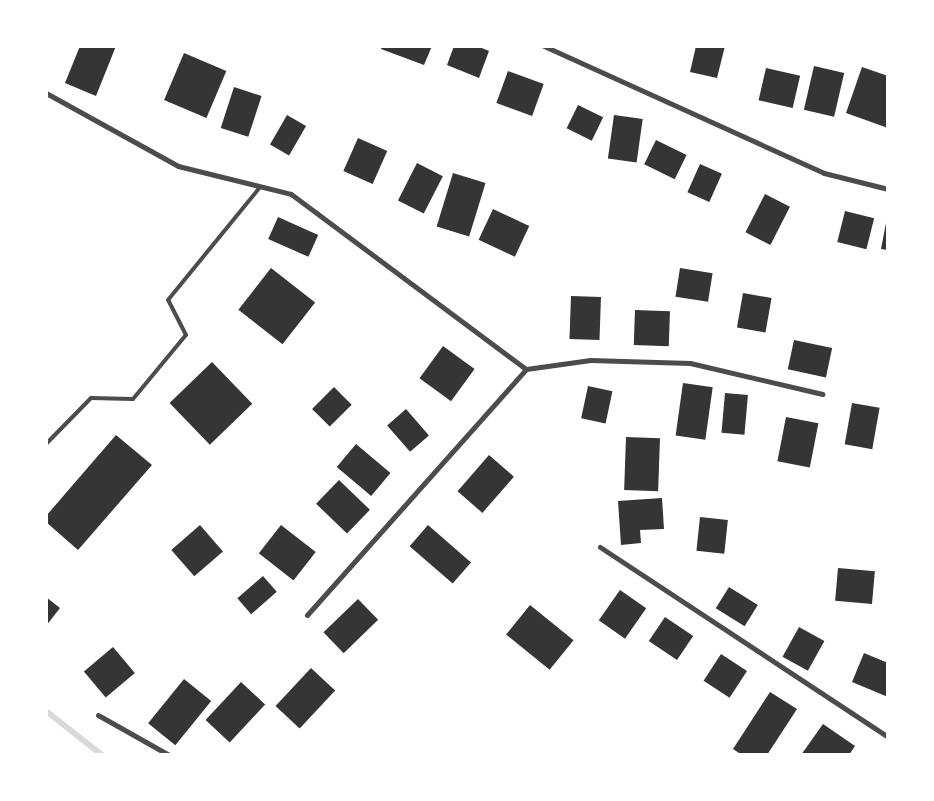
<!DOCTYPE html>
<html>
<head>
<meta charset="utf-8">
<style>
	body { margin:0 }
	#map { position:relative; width:934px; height:801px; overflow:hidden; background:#fff; font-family:"Times New Roman",serif }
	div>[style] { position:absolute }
	.stream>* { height:6px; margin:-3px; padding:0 3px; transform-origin:3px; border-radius:3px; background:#d9d9d9 }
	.building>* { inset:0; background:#353535; transform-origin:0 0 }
	.service>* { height:4px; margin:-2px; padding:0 2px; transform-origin:2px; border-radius:2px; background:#4c4c4c }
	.minor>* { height:5px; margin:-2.5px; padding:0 2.5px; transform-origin:2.5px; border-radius:2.5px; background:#4c4c4c }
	span { translate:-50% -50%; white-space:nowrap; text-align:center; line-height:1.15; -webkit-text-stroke:4px #fff; paint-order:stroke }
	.frame { position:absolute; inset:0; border:48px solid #fff; pointer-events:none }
</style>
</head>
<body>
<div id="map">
	<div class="stream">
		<div style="left:46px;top:711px;width:71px;rotate:38.2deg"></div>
	</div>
	<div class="building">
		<div style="clip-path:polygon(80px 46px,116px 46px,96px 96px,65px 83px)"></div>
		<div style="clip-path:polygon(382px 46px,432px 46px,424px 65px,381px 49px)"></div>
		<div style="clip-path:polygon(454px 46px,477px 46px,489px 51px,479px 78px,447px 65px)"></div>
		<div style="clip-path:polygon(696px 46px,725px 46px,717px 78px,690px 72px)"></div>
		<div style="left:184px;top:53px;width:46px;height:51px;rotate:23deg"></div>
		<div style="left:814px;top:66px;width:31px;height:45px;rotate:13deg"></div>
		<div style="clip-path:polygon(862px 67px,888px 76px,888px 128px,846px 113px)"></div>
		<div style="left:766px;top:68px;width:35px;height:33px;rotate:13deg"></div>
		<div style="left:508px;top:71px;width:38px;height:34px;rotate:20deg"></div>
		<div style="left:234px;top:87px;width:29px;height:43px;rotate:18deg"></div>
		<div style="left:578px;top:105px;width:28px;height:26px;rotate:26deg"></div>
		<div style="left:287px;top:115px;width:22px;height:34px;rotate:30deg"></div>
		<div style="left:614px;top:115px;width:29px;height:44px;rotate:8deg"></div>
		<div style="left:358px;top:138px;width:32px;height:36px;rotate:24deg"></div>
		<div style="left:656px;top:140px;width:34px;height:27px;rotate:26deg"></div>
		<div style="left:417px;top:163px;width:29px;height:42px;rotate:27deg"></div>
		<div style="left:700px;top:164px;width:24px;height:31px;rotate:24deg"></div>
		<div style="left:453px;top:173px;width:34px;height:56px;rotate:17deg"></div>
		<div style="left:765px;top:194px;width:28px;height:43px;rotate:27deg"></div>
		<div style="left:493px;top:209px;width:40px;height:34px;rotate:25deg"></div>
		<div style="left:845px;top:211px;width:30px;height:32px;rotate:14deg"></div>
		<div style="left:278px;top:217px;width:44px;height:24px;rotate:24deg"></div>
		<div style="clip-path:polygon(886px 223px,888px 223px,888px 250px,881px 249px)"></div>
		<div style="left:271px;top:268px;width:56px;height:53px;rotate:38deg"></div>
		<div style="left:680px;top:268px;width:33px;height:29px;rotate:9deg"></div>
		<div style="left:743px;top:293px;width:29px;height:35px;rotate:10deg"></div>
		<div style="left:571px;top:296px;width:30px;height:43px;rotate:2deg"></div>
		<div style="left:635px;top:310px;width:35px;height:35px;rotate:2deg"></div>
		<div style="left:794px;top:340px;width:39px;height:30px;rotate:12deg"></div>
		<div style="left:443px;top:346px;width:39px;height:40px;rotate:36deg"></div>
		<div style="left:212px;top:362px;width:58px;height:59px;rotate:46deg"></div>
		<div style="left:683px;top:383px;width:30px;height:53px;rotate:8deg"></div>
		<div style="left:588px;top:386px;width:25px;height:33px;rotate:12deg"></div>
		<div style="left:334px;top:387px;width:25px;height:31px;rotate:45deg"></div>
		<div style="left:725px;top:393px;width:23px;height:40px;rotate:5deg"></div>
		<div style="left:852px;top:403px;width:28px;height:42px;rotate:10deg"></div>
		<div style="left:406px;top:409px;width:35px;height:25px;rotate:49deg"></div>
		<div style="left:786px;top:417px;width:33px;height:45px;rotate:11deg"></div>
		<div style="clip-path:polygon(116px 435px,152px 465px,78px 550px,46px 522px,46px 516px)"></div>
		<div style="left:626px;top:437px;width:34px;height:53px;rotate:2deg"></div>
		<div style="left:356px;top:444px;width:45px;height:30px;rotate:40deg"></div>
		<div style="left:489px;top:455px;width:33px;height:48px;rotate:41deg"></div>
		<div style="left:339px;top:480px;width:43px;height:33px;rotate:44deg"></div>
		<div style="clip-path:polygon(662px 498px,664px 529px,640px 530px,641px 543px,621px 545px,618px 501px)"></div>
		<div style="left:700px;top:517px;width:28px;height:34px;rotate:6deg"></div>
		<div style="left:200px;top:525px;width:35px;height:38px;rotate:49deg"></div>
		<div style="left:281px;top:525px;width:44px;height:36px;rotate:38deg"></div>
		<div style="left:428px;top:525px;width:57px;height:28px;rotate:41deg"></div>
		<div style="left:838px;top:568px;width:37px;height:33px;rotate:5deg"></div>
		<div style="left:263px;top:576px;width:21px;height:34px;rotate:49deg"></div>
		<div style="left:729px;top:587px;width:34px;height:25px;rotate:32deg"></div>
		<div style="left:620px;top:590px;width:32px;height:37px;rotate:35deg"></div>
		<div style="clip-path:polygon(46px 597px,60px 608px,46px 626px)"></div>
		<div style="left:358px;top:599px;width:29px;height:48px;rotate:46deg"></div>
		<div style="left:530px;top:605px;width:56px;height:38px;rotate:39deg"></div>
		<div style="left:665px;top:617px;width:34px;height:29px;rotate:34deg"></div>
		<div style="left:799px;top:627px;width:29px;height:34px;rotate:29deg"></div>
		<div style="left:113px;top:647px;width:34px;height:38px;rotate:50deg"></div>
		<div style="clip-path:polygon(864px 653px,888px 663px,888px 697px,852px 682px)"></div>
		<div style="left:721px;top:654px;width:31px;height:32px;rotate:33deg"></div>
		<div style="left:311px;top:668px;width:33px;height:52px;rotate:43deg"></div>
		<div style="left:184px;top:679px;width:35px;height:57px;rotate:39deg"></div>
		<div style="left:241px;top:682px;width:33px;height:52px;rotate:43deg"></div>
		<div style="clip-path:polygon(770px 692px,797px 709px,767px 755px,742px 755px,733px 749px)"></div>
		<div style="clip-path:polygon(823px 724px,855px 746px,849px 755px,801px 755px)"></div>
	</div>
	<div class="service">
		<div style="left:46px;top:444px;width:64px;rotate:-45.6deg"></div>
		<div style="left:91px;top:398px;width:42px;rotate:1.4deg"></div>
		<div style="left:133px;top:399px;width:83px;rotate:-50.4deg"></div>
		<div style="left:186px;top:335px;width:39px;rotate:-117deg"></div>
		<div style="left:168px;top:300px;width:146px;rotate:-50.8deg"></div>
	</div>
	<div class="minor">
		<div style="left:544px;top:46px;width:307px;rotate:24.4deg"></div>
		<div style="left:824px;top:173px;width:66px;rotate:14deg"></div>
		<div style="left:46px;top:93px;width:151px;rotate:28.9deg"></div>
		<div style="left:178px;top:166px;width:116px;rotate:13.9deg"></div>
		<div style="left:291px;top:194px;width:293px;rotate:36.7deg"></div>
		<div style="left:526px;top:369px;width:65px;rotate:-8deg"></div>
		<div style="left:590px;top:360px;width:100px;rotate:1.7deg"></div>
		<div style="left:690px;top:363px;width:136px;rotate:13.2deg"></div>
		<div style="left:600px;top:547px;width:345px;rotate:33.4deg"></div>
		<div style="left:307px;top:615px;width:329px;rotate:-48.3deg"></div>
		<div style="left:98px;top:715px;width:81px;rotate:29.4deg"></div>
	</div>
	<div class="frame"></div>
</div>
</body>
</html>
